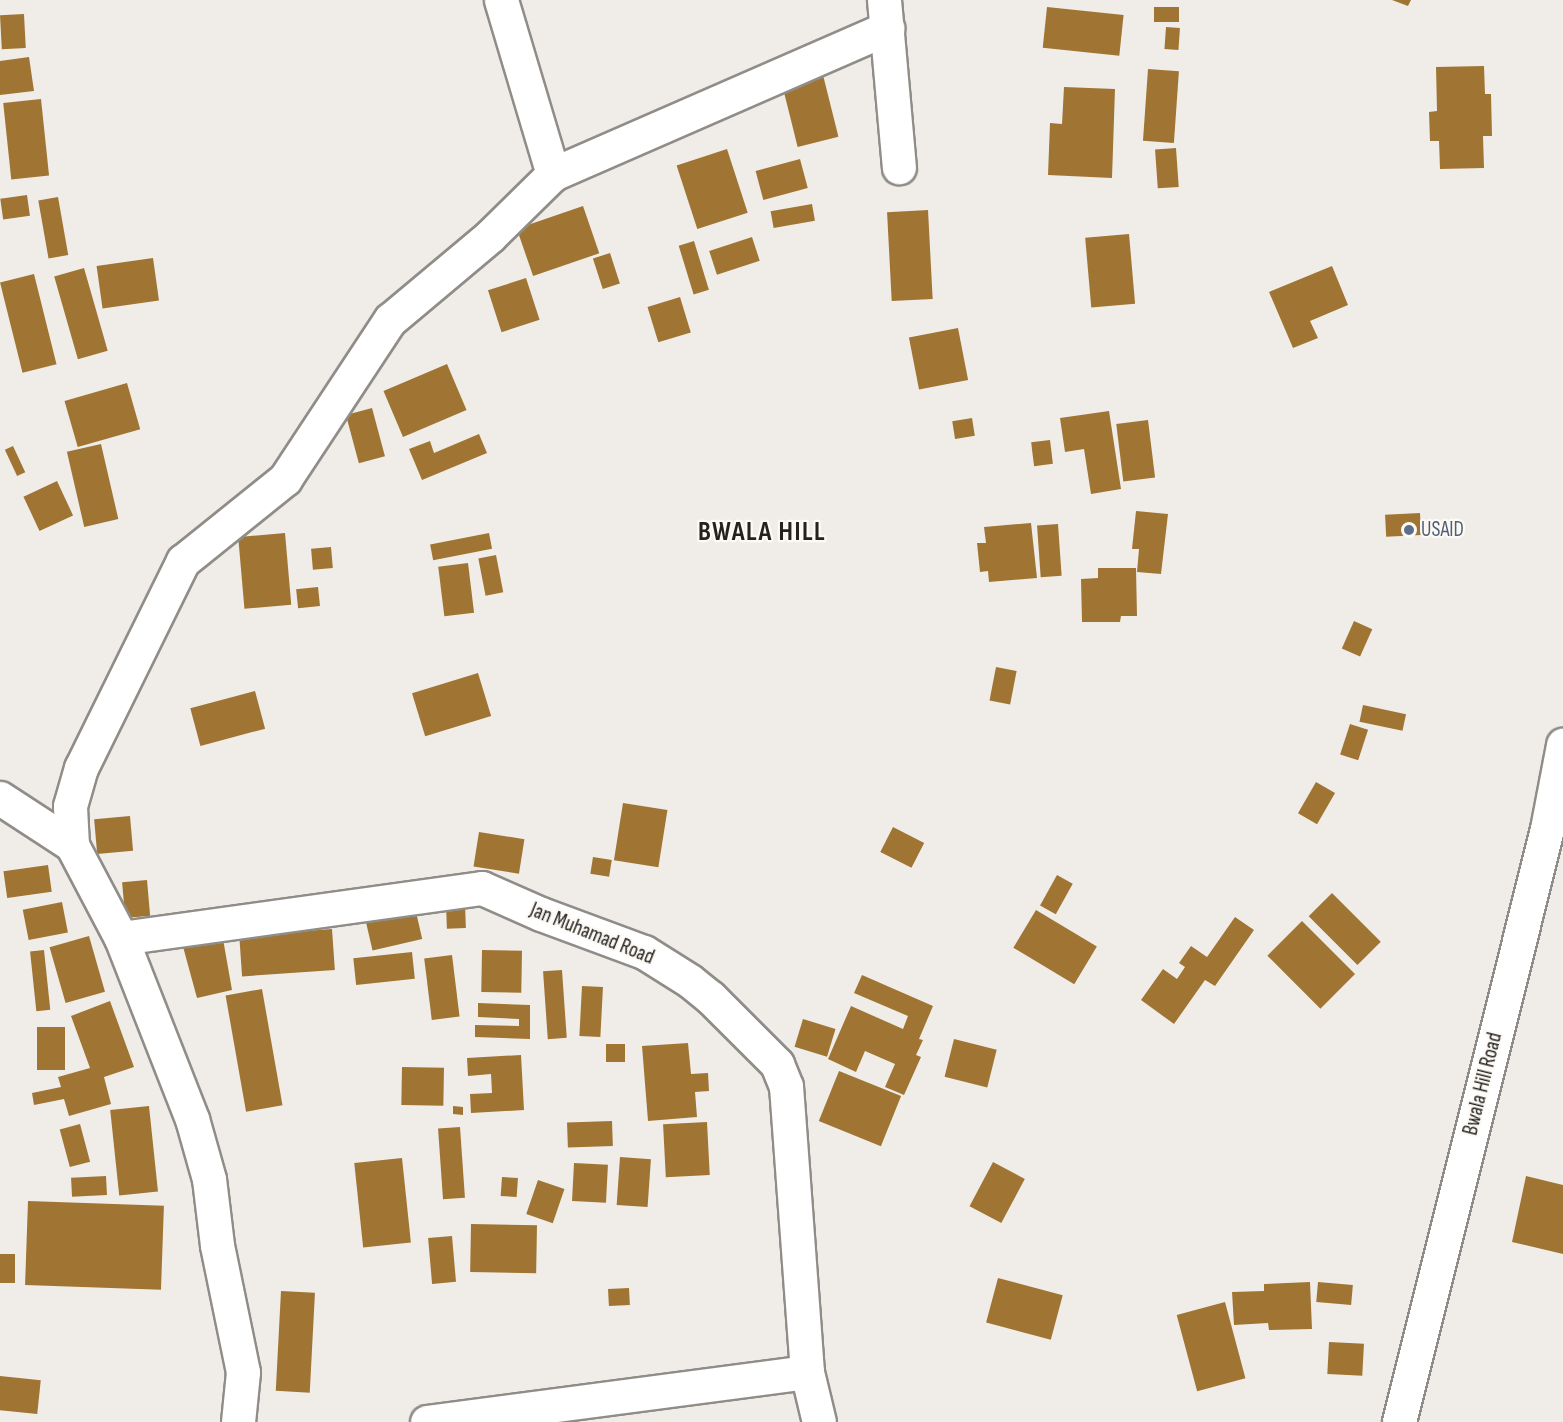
<!DOCTYPE html>
<html>
<head>
<meta charset="utf-8">
<style>
	body { margin:0 }
	#map { position:relative; width:1563px; height:1422px; overflow:hidden; background:#f0ede8; font-family:"Sofia Sans Condensed",sans-serif }
	div>[style] { position:absolute }
	.building>* { inset:0; background:#a07533; transform-origin:0 0 }
	.roads { filter:drop-shadow(2px 0 #908d89) drop-shadow(-2px 0 #908d89) drop-shadow(0 2px #908d89) drop-shadow(0 -2px #908d89) }
	.minor>* { height:33px; margin:-16.5px; padding:0 16.5px; transform-origin:16.5px; border-radius:16.5px; background:#fff }
	.tertiary>* { height:33px; margin:-16.5px; padding:0 16.5px; transform-origin:16.5px; border-radius:16.5px; background:#fff }
	.dots>* { width:16px; height:16px; translate:-50% -50%; box-sizing:border-box; border:3px solid #fdfaf5; border-radius:50% }
	span { translate:-50% -50%; white-space:nowrap; text-align:center; line-height:1.15; -webkit-text-stroke:4.5px #fdfaf5; paint-order:stroke }
	.service-label { font-size:21px; color:#4e5e75 }
	.left { translate:0 -50%; text-align:left }
	.street-label { font-size:21px; color:#232220 }
	.district-label { font-size:27px; color:#232220; font-weight:700; letter-spacing:1.5px }
</style>
</head>
<body>
<div id="map">
	<div class="building">
		<div style="clip-path:polygon(1392px 0,1411px 0,1408px 6px)"></div>
		<div style="left:1047px;top:7px;width:77px;height:41px;rotate:6deg"></div>
		<div style="left:1154px;top:7px;width:25px;height:15px"></div>
		<div style="left:24px;top:14px;width:34px;height:24px;rotate:87deg"></div>
		<div style="left:1166px;top:27px;width:14px;height:22px;rotate:4deg"></div>
		<div style="clip-path:polygon(29px 57px,34px 91px,0 95px,0 61px)"></div>
		<div style="clip-path:polygon(1484px 66px,1485px 94px,1491px 94px,1492px 136px,1483px 136px,1484px 168px,1440px 169px,1439px 141px,1430px 141px,1429px 112px,1437px 111px,1436px 67px)"></div>
		<div style="left:821px;top:67px;width:72px;height:42px;rotate:76deg"></div>
		<div style="left:1148px;top:69px;width:31px;height:72px;rotate:4deg"></div>
		<div style="clip-path:polygon(1064px 87px,1115px 89px,1112px 178px,1048px 175px,1050px 123px,1062px 124px)"></div>
		<div style="left:41px;top:99px;width:77px;height:38px;rotate:84deg"></div>
		<div style="left:1176px;top:148px;width:39px;height:21px;rotate:86deg"></div>
		<div style="left:727px;top:149px;width:67px;height:53px;rotate:72deg"></div>
		<div style="left:800px;top:159px;width:30px;height:46px;rotate:75deg"></div>
		<div style="left:27px;top:195px;width:21px;height:27px;rotate:82deg"></div>
		<div style="left:58px;top:197px;width:59px;height:20px;rotate:80deg"></div>
		<div style="left:812px;top:204px;width:17px;height:42px;rotate:80deg"></div>
		<div style="left:583px;top:206px;width:50px;height:70px;rotate:71deg"></div>
		<div style="left:928px;top:210px;width:89px;height:41px;rotate:87deg"></div>
		<div style="left:1129px;top:234px;width:70px;height:44px;rotate:85deg"></div>
		<div style="left:752px;top:237px;width:25px;height:45px;rotate:72deg"></div>
		<div style="left:694px;top:241px;width:51px;height:16px;rotate:73deg"></div>
		<div style="left:610px;top:253px;width:32px;height:18px;rotate:72deg"></div>
		<div style="left:153px;top:258px;width:43px;height:57px;rotate:82deg"></div>
		<div style="clip-path:polygon(1332px 266px,1348px 305px,1310px 321px,1318px 338px,1293px 348px,1269px 292px)"></div>
		<div style="left:84px;top:268px;width:86px;height:31px;rotate:74deg"></div>
		<div style="left:34px;top:274px;width:93px;height:35px;rotate:76deg"></div>
		<div style="left:526px;top:278px;width:44px;height:40px;rotate:72deg"></div>
		<div style="left:680px;top:297px;width:37px;height:34px;rotate:73deg"></div>
		<div style="left:958px;top:328px;width:53px;height:50px;rotate:79deg"></div>
		<div style="left:447px;top:364px;width:50px;height:69px;rotate:67deg"></div>
		<div style="left:127px;top:383px;width:48px;height:65px;rotate:74deg"></div>
		<div style="left:372px;top:408px;width:50px;height:27px;rotate:75deg"></div>
		<div style="clip-path:polygon(1109px 411px,1121px 489px,1091px 494px,1084px 449px,1065px 452px,1060px 418px)"></div>
		<div style="left:972px;top:418px;width:18px;height:20px;rotate:81deg"></div>
		<div style="left:1148px;top:420px;width:58px;height:32px;rotate:83deg"></div>
		<div style="clip-path:polygon(479px 434px,487px 453px,422px 480px,409px 449px,430px 441px,434px 453px)"></div>
		<div style="left:1050px;top:440px;width:24px;height:19px;rotate:83deg"></div>
		<div style="left:101px;top:444px;width:77px;height:35px;rotate:77deg"></div>
		<div style="left:13px;top:446px;width:29px;height:9px;rotate:65deg"></div>
		<div style="left:57px;top:481px;width:38px;height:37px;rotate:65deg"></div>
		<div style="clip-path:polygon(1136px 511px,1168px 514px,1161px 574px,1137px 572px,1139px 549px,1132px 549px)"></div>
		<div style="left:1420px;top:513px;width:22px;height:35px;rotate:87deg"></div>
		<div style="clip-path:polygon(1031px 523px,1037px 578px,989px 582px,988px 571px,980px 572px,977px 543px,986px 543px,984px 527px)"></div>
		<div style="left:1058px;top:524px;width:52px;height:21px;rotate:86deg"></div>
		<div style="left:285px;top:533px;width:72px;height:47px;rotate:85deg"></div>
		<div style="left:489px;top:533px;width:16px;height:60px;rotate:79deg"></div>
		<div style="left:331px;top:547px;width:21px;height:20px;rotate:85deg"></div>
		<div style="left:496px;top:555px;width:38px;height:18px;rotate:79deg"></div>
		<div style="left:468px;top:563px;width:50px;height:30px;rotate:83deg"></div>
		<div style="clip-path:polygon(1098px 568px,1136px 568px,1137px 616px,1121px 616px,1120px 622px,1082px 622px,1081px 579px,1098px 578px)"></div>
		<div style="left:318px;top:587px;width:19px;height:22px;rotate:84deg"></div>
		<div style="left:1354px;top:621px;width:20px;height:30px;rotate:24deg"></div>
		<div style="left:996px;top:667px;width:21px;height:34px;rotate:11deg"></div>
		<div style="left:478px;top:673px;width:45px;height:69px;rotate:73deg"></div>
		<div style="left:255px;top:691px;width:39px;height:67px;rotate:75deg"></div>
		<div style="left:1363px;top:705px;width:44px;height:17px;rotate:12deg"></div>
		<div style="left:1350px;top:724px;width:19px;height:32px;rotate:18deg"></div>
		<div style="left:1316px;top:782px;width:22px;height:36px;rotate:30deg"></div>
		<div style="left:623px;top:803px;width:45px;height:58px;rotate:9deg"></div>
		<div style="left:130px;top:816px;width:35px;height:36px;rotate:85deg"></div>
		<div style="left:893px;top:827px;width:35px;height:28px;rotate:27deg"></div>
		<div style="left:479px;top:832px;width:46px;height:35px;rotate:9deg"></div>
		<div style="left:593px;top:857px;width:19px;height:17px;rotate:9deg"></div>
		<div style="left:48px;top:865px;width:27px;height:45px;rotate:82deg"></div>
		<div style="left:1057px;top:875px;width:18px;height:35px;rotate:29deg"></div>
		<div style="left:147px;top:880px;width:36px;height:25px;rotate:85deg"></div>
		<div style="left:1332px;top:893px;width:69px;height:33px;rotate:45deg"></div>
		<div style="left:413px;top:899px;width:41px;height:51px;rotate:77deg"></div>
		<div style="left:62px;top:902px;width:31px;height:40px;rotate:79deg"></div>
		<div style="left:465px;top:903px;width:25px;height:19px;rotate:88deg"></div>
		<div style="left:1036px;top:910px;width:71px;height:44px;rotate:31deg"></div>
		<div style="clip-path:polygon(1235px 917px,1254px 930px,1215px 986px,1205px 980px,1174px 1024px,1141px 1000px,1163px 969px,1177px 979px,1185px 967px,1179px 963px,1191px 946px,1207px 957px)"></div>
		<div style="left:1302px;top:921px;width:75px;height:49px;rotate:45deg"></div>
		<div style="left:332px;top:929px;width:41px;height:93px;rotate:86deg"></div>
		<div style="left:89px;top:936px;width:58px;height:41px;rotate:74deg"></div>
		<div style="clip-path:polygon(223px 939px,232px 990px,197px 998px,182px 943px)"></div>
		<div style="left:44px;top:950px;width:60px;height:14px;rotate:84deg"></div>
		<div style="left:482px;top:950px;width:40px;height:42px;rotate:1deg"></div>
		<div style="left:412px;top:952px;width:27px;height:59px;rotate:84deg"></div>
		<div style="left:452px;top:955px;width:62px;height:28px;rotate:83deg"></div>
		<div style="left:562px;top:970px;width:68px;height:19px;rotate:86deg"></div>
		<div style="clip-path:polygon(862px 975px,933px 1006px,919px 1039px,923px 1040px,916px 1055px,921px 1057px,904px 1095px,885px 1087px,895px 1064px,865px 1051px,856px 1072px,828px 1059px,851px 1006px,903px 1029px,908px 1016px,854px 993px)"></div>
		<div style="left:582px;top:986px;width:21px;height:50px;rotate:3deg"></div>
		<div style="left:262px;top:989px;width:118px;height:37px;rotate:80deg"></div>
		<div style="clip-path:polygon(110px 1001px,134px 1067px,104px 1077px,111px 1104px,69px 1116px,64px 1099px,34px 1105px,32px 1093px,61px 1087px,58px 1077px,90px 1068px,71px 1016px)"></div>
		<div style="clip-path:polygon(478px 1003px,530px 1005px,530px 1039px,475px 1037px,475px 1025px,519px 1026px,519px 1019px,478px 1017px)"></div>
		<div style="left:803px;top:1019px;width:34px;height:29px;rotate:17deg"></div>
		<div style="left:37px;top:1027px;width:28px;height:43px"></div>
		<div style="left:954px;top:1039px;width:44px;height:39px;rotate:14deg"></div>
		<div style="clip-path:polygon(688px 1043px,691px 1074px,708px 1073px,709px 1091px,695px 1092px,697px 1117px,648px 1121px,642px 1046px)"></div>
		<div style="left:625px;top:1044px;width:18px;height:19px;rotate:90deg"></div>
		<div style="clip-path:polygon(521px 1055px,524px 1110px,471px 1113px,470px 1094px,492px 1093px,491px 1074px,468px 1076px,467px 1058px)"></div>
		<div style="left:402px;top:1067px;width:42px;height:38px;rotate:1deg"></div>
		<div style="left:839px;top:1071px;width:67px;height:54px;rotate:22deg"></div>
		<div style="left:149px;top:1106px;width:86px;height:39px;rotate:84deg"></div>
		<div style="clip-path:polygon(453px 1106px,463px 1107px,463px 1115px,453px 1114px)"></div>
		<div style="left:612px;top:1121px;width:25px;height:45px;rotate:88deg"></div>
		<div style="left:707px;top:1122px;width:53px;height:44px;rotate:87deg"></div>
		<div style="left:80px;top:1124px;width:39px;height:21px;rotate:75deg"></div>
		<div style="left:460px;top:1127px;width:71px;height:22px;rotate:86deg"></div>
		<div style="left:620px;top:1157px;width:31px;height:48px;rotate:4deg"></div>
		<div style="left:402px;top:1158px;width:85px;height:48px;rotate:84deg"></div>
		<div style="left:993px;top:1162px;width:36px;height:50px;rotate:28deg"></div>
		<div style="left:574px;top:1163px;width:34px;height:38px;rotate:3deg"></div>
		<div style="left:106px;top:1176px;width:19px;height:35px;rotate:87deg"></div>
		<div style="clip-path:polygon(1526px 1176px,1563px 1185px,1563px 1254px,1512px 1242px)"></div>
		<div style="left:502px;top:1177px;width:16px;height:19px;rotate:4deg"></div>
		<div style="left:538px;top:1180px;width:28px;height:36px;rotate:19deg"></div>
		<div style="left:28px;top:1201px;width:136px;height:84px;rotate:2deg"></div>
		<div style="left:471px;top:1224px;width:66px;height:48px;rotate:1deg"></div>
		<div style="left:452px;top:1236px;width:46px;height:24px;rotate:85deg"></div>
		<div style="left:0;top:1254px;width:15px;height:29px"></div>
		<div style="left:998px;top:1278px;width:67px;height:46px;rotate:15deg"></div>
		<div style="clip-path:polygon(1310px 1282px,1312px 1329px,1269px 1330px,1268px 1323px,1234px 1325px,1232px 1292px,1264px 1291px,1264px 1284px)"></div>
		<div style="left:1318px;top:1282px;width:35px;height:20px;rotate:5deg"></div>
		<div style="left:629px;top:1288px;width:17px;height:21px;rotate:87deg"></div>
		<div style="left:281px;top:1291px;width:34px;height:100px;rotate:3deg"></div>
		<div style="left:1225px;top:1302px;width:79px;height:50px;rotate:75deg"></div>
		<div style="left:1329px;top:1342px;width:35px;height:32px;rotate:3deg"></div>
		<div style="left:0;top:1376px;width:41px;height:34px;rotate:6deg"></div>
	</div>
	<div class="roads">
		<div class="minor">
			<div style="left:501px;top:0;width:182px;rotate:73.4deg"></div>
			<div style="left:884px;top:0;width:168px;rotate:84.9deg"></div>
			<div style="left:0;top:798px;width:86px;rotate:33.1deg"></div>
			<div style="left:121px;top:938px;width:364px;rotate:-7.9deg"></div>
			<div style="left:482px;top:888px;width:64px;rotate:23.8deg"></div>
			<div style="left:541px;top:914px;width:110px;rotate:20.3deg"></div>
			<div style="left:644px;top:952px;width:54px;rotate:32.2deg"></div>
			<div style="left:690px;top:981px;width:26px;rotate:39deg"></div>
			<div style="left:710px;top:997px;width:95px;rotate:45deg"></div>
			<div style="left:777px;top:1064px;width:24px;rotate:68deg"></div>
			<div style="left:786px;top:1086px;width:287px;rotate:85.8deg"></div>
			<div style="left:807px;top:1372px;width:51px;rotate:76.5deg"></div>
			<div style="left:238px;top:1422px;width:50px;rotate:-84.3deg"></div>
			<div style="left:243px;top:1372px;width:130px;rotate:-101.6deg"></div>
			<div style="left:217px;top:1245px;width:66px;rotate:-96.9deg"></div>
			<div style="left:209px;top:1179px;width:62px;rotate:-105.8deg"></div>
			<div style="left:192px;top:1119px;width:194px;rotate:-111.4deg"></div>
			<div style="left:121px;top:938px;width:105px;rotate:-117.8deg"></div>
			<div style="left:72px;top:845px;width:39px;rotate:-93deg"></div>
			<div style="left:70px;top:806px;width:40px;rotate:-74deg"></div>
			<div style="left:81px;top:768px;width:231px;rotate:-63.8deg"></div>
			<div style="left:183px;top:561px;width:131px;rotate:-38.8deg"></div>
			<div style="left:285px;top:479px;width:191px;rotate:-56.6deg"></div>
			<div style="left:390px;top:320px;width:131px;rotate:-40deg"></div>
			<div style="left:490px;top:236px;width:88px;rotate:-44.5deg"></div>
			<div style="left:553px;top:174px;width:365px;rotate:-23.6deg"></div>
			<div style="left:427px;top:1422px;width:383px;rotate:-7.5deg"></div>
		</div>
		<div class="tertiary">
			<div style="left:1399px;top:1422px;width:611px;rotate:-75.99deg"></div>
			<div style="left:1547px;top:829px;width:86px;rotate:-79.2deg"></div>
		</div>
	</div>
	<div class="dots">
		<div style="left:1409px;top:530px;background:#5c6f8a"></div>
	</div>
	<div class="service-label">
		<span class="left" style="left:1421px;top:530px">USAID</span>
	</div>
	<div class="street-label">
		<span style="left:592px;top:934px;rotate:22deg">Jan Muhamad Road</span>
		<span style="left:1483px;top:1084px;rotate:-76deg">Bwala Hill Road</span>
	</div>
	<div class="district-label">
		<span style="left:762px;top:533px">BWALA HILL</span>
	</div>
</div>
</body>
</html>
